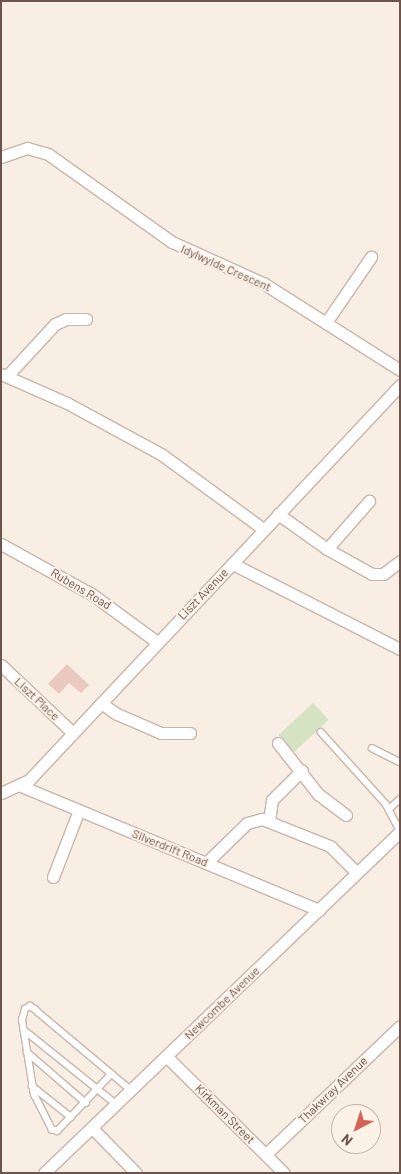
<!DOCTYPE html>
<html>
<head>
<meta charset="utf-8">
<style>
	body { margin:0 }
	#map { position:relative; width:401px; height:1174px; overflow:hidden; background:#f9eee3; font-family:Barlow,sans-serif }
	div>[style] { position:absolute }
	.green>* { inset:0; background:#d4e4c3; transform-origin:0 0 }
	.building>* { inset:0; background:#eacabe }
	.roads { filter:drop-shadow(1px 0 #c8b5ab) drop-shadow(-1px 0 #c8b5ab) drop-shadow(0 1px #c8b5ab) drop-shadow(0 -1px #c8b5ab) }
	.lane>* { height:5.5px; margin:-2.75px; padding:0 2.75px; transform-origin:2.75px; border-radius:2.75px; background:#fff }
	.street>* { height:11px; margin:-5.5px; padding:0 5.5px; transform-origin:5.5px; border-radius:5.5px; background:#fff }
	span { translate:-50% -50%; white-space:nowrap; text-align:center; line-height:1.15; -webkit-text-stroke:4px #fcf2e8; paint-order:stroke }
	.street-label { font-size:12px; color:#6d544c }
	.frame { position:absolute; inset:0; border:2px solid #6d544c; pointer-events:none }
	.north { position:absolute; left:331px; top:1104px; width:50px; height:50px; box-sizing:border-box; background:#fcf2e8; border:1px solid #c3b3aa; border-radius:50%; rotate:220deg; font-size:14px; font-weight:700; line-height:20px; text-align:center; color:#6d544c }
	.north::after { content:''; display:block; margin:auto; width:18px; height:22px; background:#d46457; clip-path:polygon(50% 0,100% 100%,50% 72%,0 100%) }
</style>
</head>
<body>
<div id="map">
	<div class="green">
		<div style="left:313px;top:703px;width:23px;height:47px;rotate:47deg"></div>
	</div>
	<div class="building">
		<div style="clip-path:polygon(67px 664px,89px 685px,81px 693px,69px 683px,59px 694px,48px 684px)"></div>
	</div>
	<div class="roads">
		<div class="lane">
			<div style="left:321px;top:732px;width:97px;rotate:47.9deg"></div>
			<div style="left:386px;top:804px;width:30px;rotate:62deg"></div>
			<div style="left:372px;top:748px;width:31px;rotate:27deg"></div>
			<div style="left:389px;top:809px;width:15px;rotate:-42deg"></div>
			<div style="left:24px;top:1030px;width:118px;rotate:38.8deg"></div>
			<div style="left:27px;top:1052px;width:78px;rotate:40.8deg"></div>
			<div style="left:112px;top:1074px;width:79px;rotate:133.5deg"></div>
			<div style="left:58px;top:1131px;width:6px;rotate:-171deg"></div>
			<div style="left:52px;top:1130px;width:39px;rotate:-117deg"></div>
			<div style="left:34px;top:1095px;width:76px;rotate:-99.1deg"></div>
			<div style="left:22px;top:1020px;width:11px;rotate:-75deg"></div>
			<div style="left:25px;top:1009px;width:6px;rotate:-31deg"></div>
			<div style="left:30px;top:1006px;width:6px;rotate:31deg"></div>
			<div style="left:35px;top:1009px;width:4px;rotate:45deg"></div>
			<div style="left:38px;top:1012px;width:97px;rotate:40deg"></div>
			<div style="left:112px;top:1074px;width:25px;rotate:40deg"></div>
			<div style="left:32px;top:1086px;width:50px;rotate:38.5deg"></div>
		</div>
		<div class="street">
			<div style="left:1px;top:157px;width:28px;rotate:-19deg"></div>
			<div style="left:27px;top:148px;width:22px;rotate:16deg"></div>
			<div style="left:48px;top:154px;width:152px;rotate:35.4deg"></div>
			<div style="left:172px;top:242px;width:100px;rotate:24.3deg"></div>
			<div style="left:263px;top:283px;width:162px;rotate:32.4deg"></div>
			<div style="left:327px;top:321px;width:78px;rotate:-55.5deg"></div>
			<div style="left:1px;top:374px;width:72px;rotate:23.7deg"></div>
			<div style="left:67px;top:403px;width:107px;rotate:28.5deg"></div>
			<div style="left:161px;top:454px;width:127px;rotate:36.3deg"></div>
			<div style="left:7px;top:376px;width:71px;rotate:-47.3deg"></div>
			<div style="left:55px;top:324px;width:12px;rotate:-24deg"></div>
			<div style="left:66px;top:319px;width:20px"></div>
			<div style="left:278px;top:514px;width:60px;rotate:35.5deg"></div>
			<div style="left:327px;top:549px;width:51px;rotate:29.1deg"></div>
			<div style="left:372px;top:574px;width:11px"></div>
			<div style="left:383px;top:574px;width:21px;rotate:-37deg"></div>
			<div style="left:1px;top:544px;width:105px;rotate:29deg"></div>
			<div style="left:93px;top:595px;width:79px;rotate:36.3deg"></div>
			<div style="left:327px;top:549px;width:64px;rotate:-48.8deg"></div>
			<div style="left:233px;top:564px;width:187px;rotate:27deg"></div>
			<div style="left:1px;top:665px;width:99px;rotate:43.4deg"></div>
			<div style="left:101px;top:703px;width:19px;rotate:35deg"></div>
			<div style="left:117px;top:714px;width:48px;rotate:23.4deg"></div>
			<div style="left:161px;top:733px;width:29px"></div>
			<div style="left:278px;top:743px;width:65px;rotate:51.9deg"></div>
			<div style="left:318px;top:794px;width:35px;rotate:37deg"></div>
			<div style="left:21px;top:786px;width:323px;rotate:22.6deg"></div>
			<div style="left:1px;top:793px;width:31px;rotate:-25deg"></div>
			<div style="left:29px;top:780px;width:542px;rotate:-46.79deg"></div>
			<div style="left:269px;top:821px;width:21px;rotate:-82deg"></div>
			<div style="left:272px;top:800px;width:42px;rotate:-45deg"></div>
			<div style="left:206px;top:863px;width:57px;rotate:-44.3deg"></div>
			<div style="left:247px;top:823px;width:16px;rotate:-15deg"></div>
			<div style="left:262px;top:819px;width:73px;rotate:21.7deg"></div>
			<div style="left:330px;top:846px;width:38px;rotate:45deg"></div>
			<div style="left:53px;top:877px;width:72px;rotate:-68.8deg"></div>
			<div style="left:166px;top:1056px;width:166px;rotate:44.8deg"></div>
			<div style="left:92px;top:1128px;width:63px;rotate:45.6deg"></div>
			<div style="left:266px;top:1154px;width:185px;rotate:-43.7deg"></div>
			<div style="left:44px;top:1173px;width:493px;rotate:-43.8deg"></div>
		</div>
	</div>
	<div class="street-label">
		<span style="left:226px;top:268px;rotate:24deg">Idylwylde Crescent</span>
		<span style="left:81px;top:589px;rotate:31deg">Rubens Road</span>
		<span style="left:203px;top:594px;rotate:-46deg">Liszt Avenue</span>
		<span style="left:37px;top:699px;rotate:43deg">Liszt Place</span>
		<span style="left:170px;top:848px;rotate:22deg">Silverdrift Road</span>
		<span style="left:222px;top:1003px;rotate:-44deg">Newcombe Avenue</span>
		<span style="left:333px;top:1090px;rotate:-44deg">Thakwray Avenue</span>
		<span style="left:225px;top:1114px;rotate:45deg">Kirkman Street</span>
	</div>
	<div class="frame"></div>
	<div class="north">N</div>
</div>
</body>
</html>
